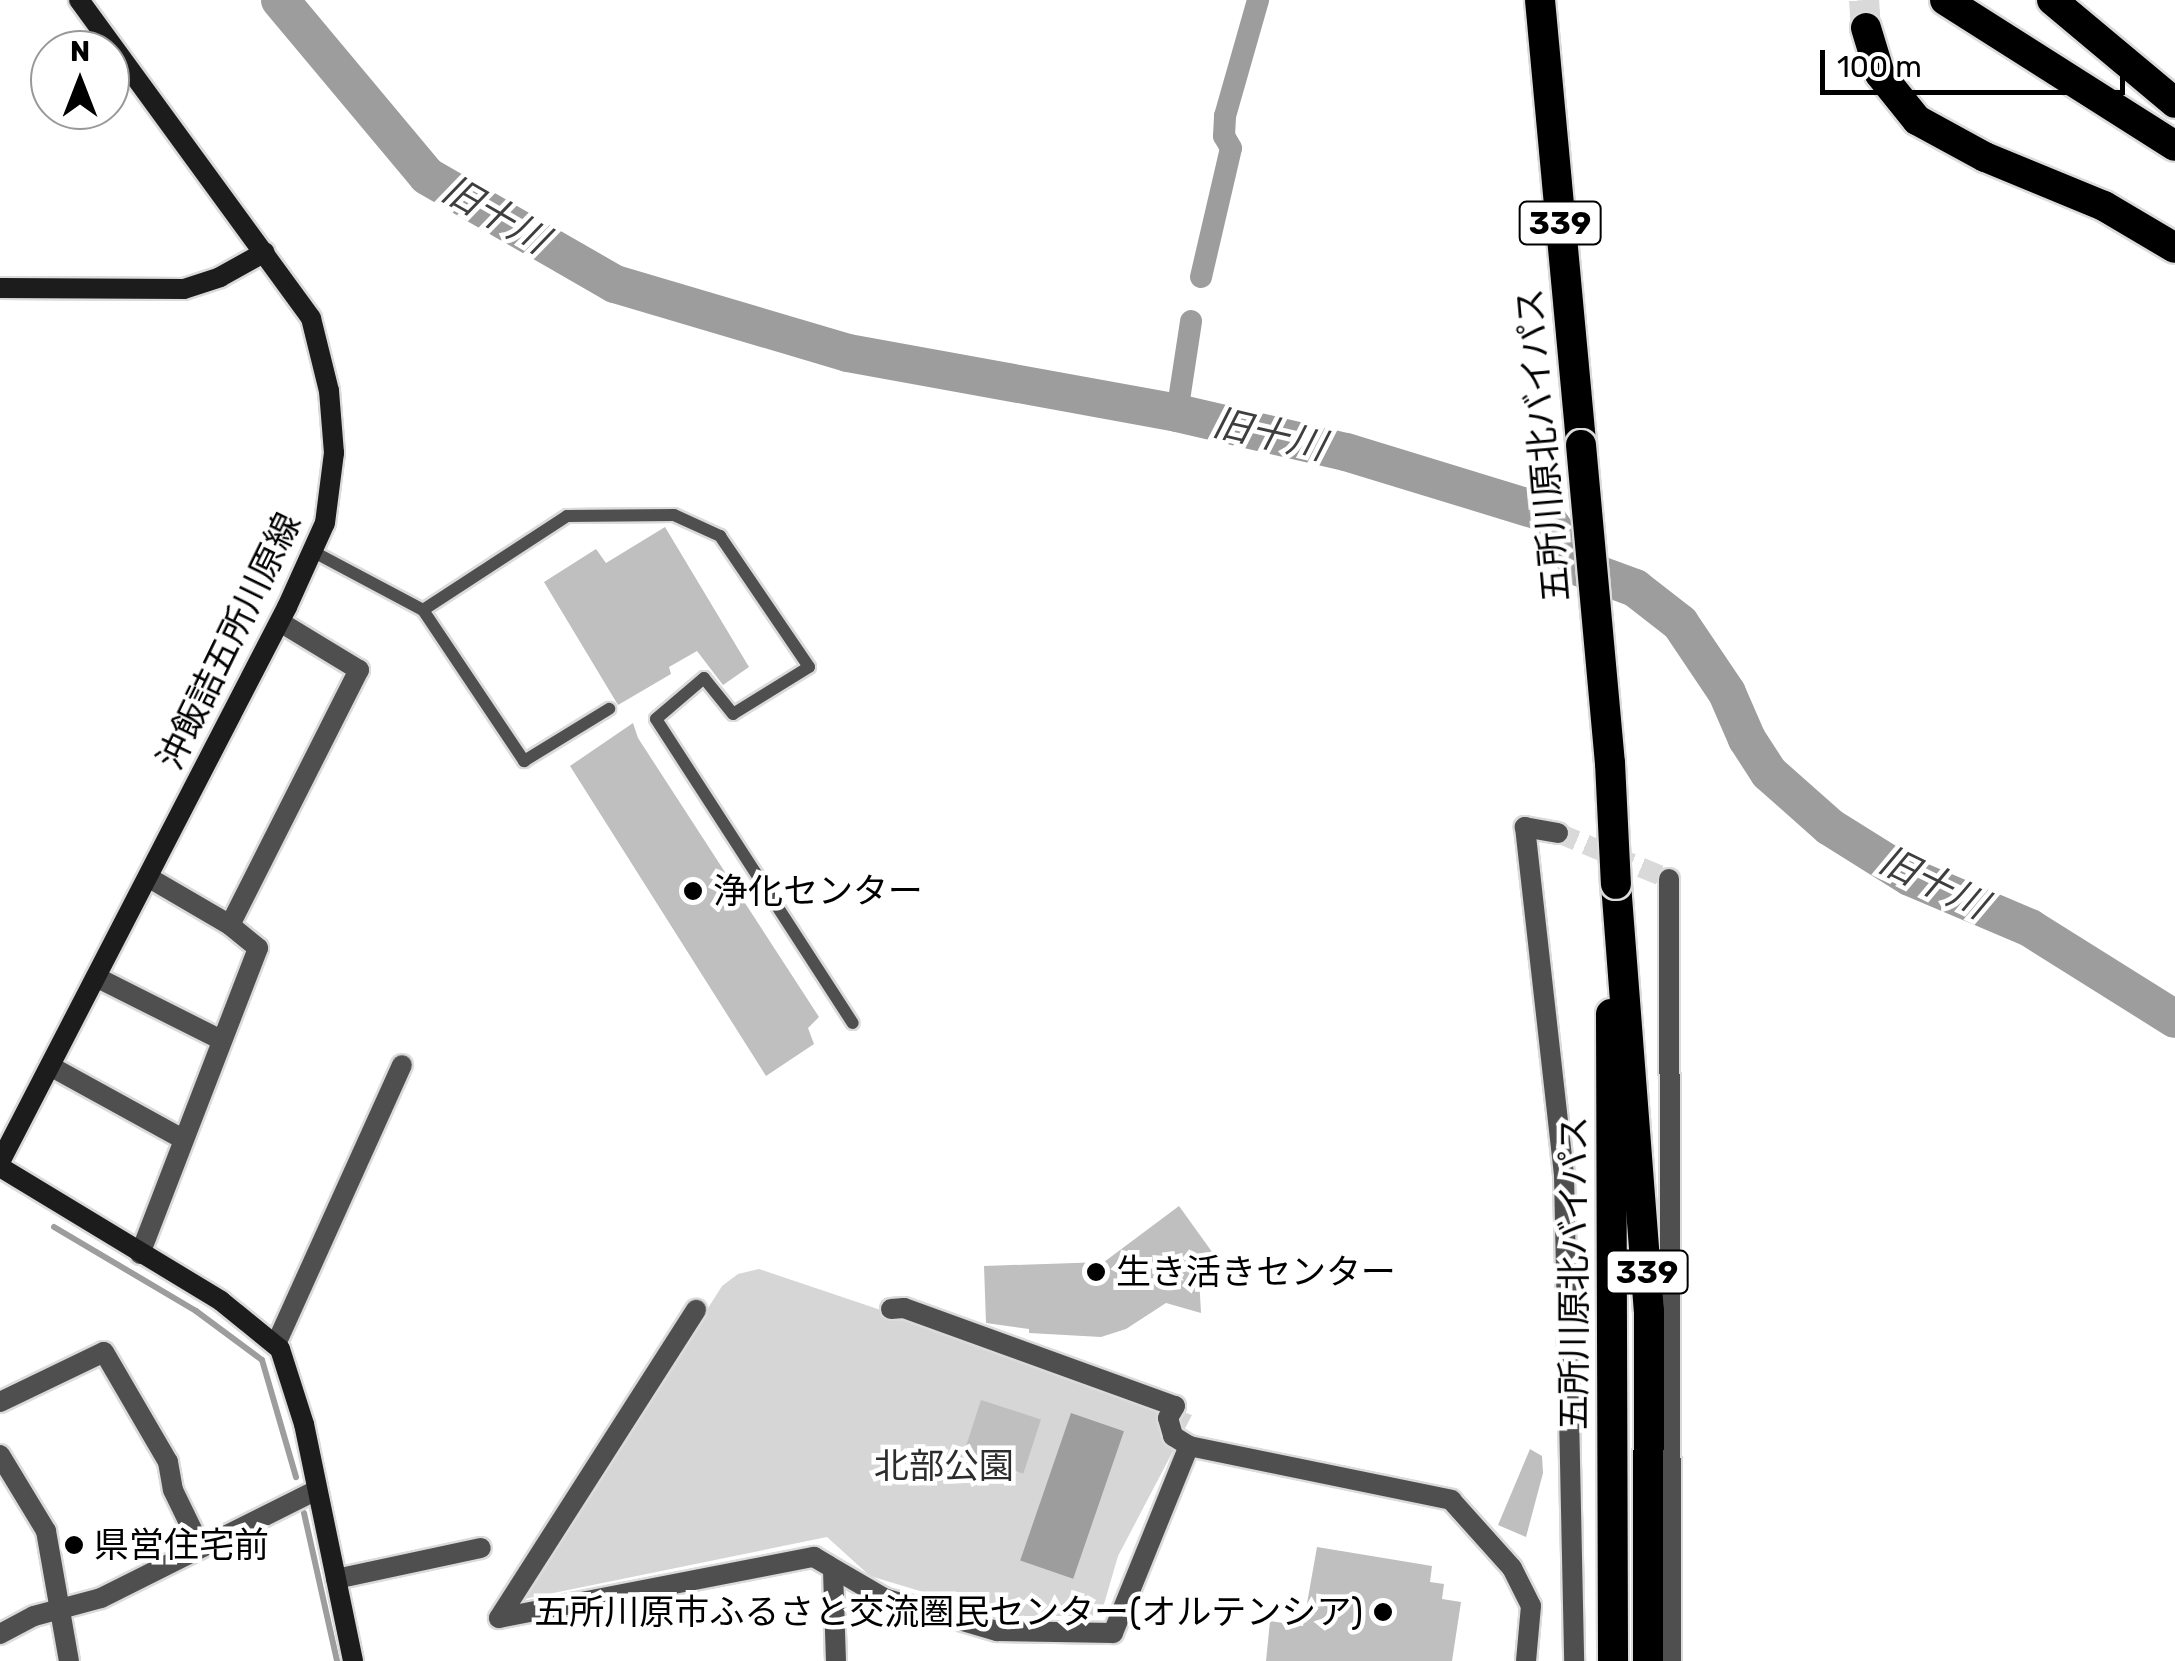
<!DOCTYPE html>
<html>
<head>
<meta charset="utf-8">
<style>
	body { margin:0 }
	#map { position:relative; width:2175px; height:1661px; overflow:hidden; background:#fff; font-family:Rubik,"Noto Sans JP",sans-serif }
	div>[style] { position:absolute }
	.green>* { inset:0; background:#d6d6d6 }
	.water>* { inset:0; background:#9d9d9d; transform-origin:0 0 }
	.stream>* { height:6px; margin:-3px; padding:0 3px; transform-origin:3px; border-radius:3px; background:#9d9d9d }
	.canal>* { height:22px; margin:-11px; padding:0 11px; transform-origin:11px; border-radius:11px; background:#9d9d9d }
	.river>* { height:38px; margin:-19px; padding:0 19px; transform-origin:19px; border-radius:19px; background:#9d9d9d }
	.building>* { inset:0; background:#bfbfbf; transform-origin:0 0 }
	.street-tunnel>* { height:20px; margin-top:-10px; transform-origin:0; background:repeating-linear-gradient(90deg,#d9d9d9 0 20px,transparent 0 30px) }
	.highway-tunnel>* { height:30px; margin-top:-15px; transform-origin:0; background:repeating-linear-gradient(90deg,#d9d9d9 0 30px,transparent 0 45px) }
	.roads { filter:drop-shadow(2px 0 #dbdbdb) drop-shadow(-2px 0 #dbdbdb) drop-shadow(0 2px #dbdbdb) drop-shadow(0 -2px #dbdbdb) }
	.lane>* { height:12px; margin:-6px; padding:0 6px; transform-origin:6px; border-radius:6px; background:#4f4f4f }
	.street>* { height:20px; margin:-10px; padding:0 10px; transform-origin:10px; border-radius:10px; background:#4f4f4f }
	.secondary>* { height:20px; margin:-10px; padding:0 10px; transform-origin:10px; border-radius:10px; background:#1c1c1c }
	.highway>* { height:30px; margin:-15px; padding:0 15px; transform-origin:15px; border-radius:15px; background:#000 }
	.bridges { filter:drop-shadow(2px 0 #dbdbdb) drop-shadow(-2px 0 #dbdbdb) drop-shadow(0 2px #dbdbdb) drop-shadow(0 -2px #dbdbdb) }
	.highway-bridge>* { height:30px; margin:-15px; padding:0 15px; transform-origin:15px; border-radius:15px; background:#000 }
	.dots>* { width:28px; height:28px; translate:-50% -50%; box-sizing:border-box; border:5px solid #fff; border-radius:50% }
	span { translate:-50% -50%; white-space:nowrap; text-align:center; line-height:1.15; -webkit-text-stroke:9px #fff; paint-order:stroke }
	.shield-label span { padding:2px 8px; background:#fff; border:2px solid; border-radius:8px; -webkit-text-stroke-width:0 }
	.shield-label { font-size:32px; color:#000; font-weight:700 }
	.street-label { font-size:35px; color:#000 }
	.poi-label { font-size:35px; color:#000 }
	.left { translate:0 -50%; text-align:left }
	.right { translate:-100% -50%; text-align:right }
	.park-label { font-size:35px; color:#2d2d2d }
	.water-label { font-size:38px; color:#3e3e3e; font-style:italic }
	.north { position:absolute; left:30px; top:30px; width:100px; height:100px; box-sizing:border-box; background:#fff; border:2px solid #999; border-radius:50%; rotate:0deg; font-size:28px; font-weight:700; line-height:40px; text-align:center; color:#000 }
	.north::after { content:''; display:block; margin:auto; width:35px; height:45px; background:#000; clip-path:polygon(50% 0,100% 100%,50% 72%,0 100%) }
	.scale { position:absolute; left:1820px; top:50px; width:305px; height:45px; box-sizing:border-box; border:5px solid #000; border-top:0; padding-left:12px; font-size:30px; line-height:35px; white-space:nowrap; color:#000; -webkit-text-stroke:8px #fff; paint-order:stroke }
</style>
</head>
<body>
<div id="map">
	<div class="green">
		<div style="clip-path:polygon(759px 1269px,1192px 1415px,1118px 1556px,1102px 1611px,1096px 1616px,1003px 1616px,870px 1576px,827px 1537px,524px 1599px,722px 1286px,738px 1274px)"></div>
	</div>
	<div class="water">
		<div style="left:1071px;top:1413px;width:56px;height:156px;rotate:19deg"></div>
	</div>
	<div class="stream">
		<div style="left:54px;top:1227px;width:165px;rotate:30.6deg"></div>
		<div style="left:196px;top:1311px;width:82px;rotate:36.6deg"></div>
		<div style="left:262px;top:1360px;width:122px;rotate:73.8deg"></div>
		<div style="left:304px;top:1513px;width:152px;rotate:77.4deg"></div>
	</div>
	<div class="canal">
		<div style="left:1201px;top:277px;width:132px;rotate:-76.9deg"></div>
		<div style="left:1231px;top:148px;width:14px;rotate:-120deg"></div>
		<div style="left:1224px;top:136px;width:20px;rotate:-87deg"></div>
		<div style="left:1225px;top:116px;width:121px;rotate:-74.1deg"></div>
		<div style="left:1177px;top:413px;width:93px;rotate:-81.3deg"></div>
	</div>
	<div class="river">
		<div style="left:280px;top:0;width:229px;rotate:50.1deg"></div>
		<div style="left:427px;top:176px;width:217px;rotate:29.9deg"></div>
		<div style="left:615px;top:284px;width:243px;rotate:16.5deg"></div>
		<div style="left:848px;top:353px;width:334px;rotate:10.3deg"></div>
		<div style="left:1177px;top:413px;width:173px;rotate:13deg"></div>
		<div style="left:1346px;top:452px;width:205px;rotate:17deg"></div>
		<div style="left:1542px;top:512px;width:68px;rotate:55.1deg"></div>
		<div style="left:1581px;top:568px;width:58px;rotate:20.3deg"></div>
		<div style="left:1635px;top:588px;width:57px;rotate:37.9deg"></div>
		<div style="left:1680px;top:623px;width:84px;rotate:56.1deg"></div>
		<div style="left:1727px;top:693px;width:50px;rotate:66.5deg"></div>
		<div style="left:1747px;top:739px;width:40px;rotate:57.1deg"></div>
		<div style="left:1769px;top:773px;width:81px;rotate:41.5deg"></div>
		<div style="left:1830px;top:827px;width:94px;rotate:32deg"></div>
		<div style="left:1910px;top:877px;width:130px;rotate:23deg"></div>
		<div style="left:2030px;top:928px;width:171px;rotate:32.1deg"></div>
	</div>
	<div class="building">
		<div style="clip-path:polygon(665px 527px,749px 667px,723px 685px,697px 651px,669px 667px,671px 674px,618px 705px,544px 582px,596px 549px,606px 563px)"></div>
		<div style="clip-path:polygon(633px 723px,638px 738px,819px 1017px,808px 1028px,814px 1044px,766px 1076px,570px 766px)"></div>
		<div style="clip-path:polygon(1179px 1206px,1220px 1263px,1199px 1278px,1201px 1313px,1166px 1303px,1126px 1329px,1101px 1337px,1029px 1333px,1029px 1329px,986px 1323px,984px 1266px,1104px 1262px)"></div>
		<div style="left:981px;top:1400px;width:63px;height:57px;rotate:18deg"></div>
		<div style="clip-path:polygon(1530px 1449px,1542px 1456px,1543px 1473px,1526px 1537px,1498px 1525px)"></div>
		<div style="clip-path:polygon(1317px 1547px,1432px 1566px,1430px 1582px,1444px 1584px,1442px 1599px,1461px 1602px,1452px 1661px,1266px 1661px,1270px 1621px,1303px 1626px)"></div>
	</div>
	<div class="street-tunnel">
		<div style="left:1558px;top:833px;width:120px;rotate:22.5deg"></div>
	</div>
	<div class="highway-tunnel">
		<div style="left:1864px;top:0;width:28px;rotate:86deg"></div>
	</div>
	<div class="roads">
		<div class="lane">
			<div style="left:312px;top:551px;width:126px;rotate:28deg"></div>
			<div style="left:423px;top:610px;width:172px;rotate:-33.1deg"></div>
			<div style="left:567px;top:516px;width:107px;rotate:-0.5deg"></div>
			<div style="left:674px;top:515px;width:51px;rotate:24.5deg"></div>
			<div style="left:720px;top:536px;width:158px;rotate:55.8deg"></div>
			<div style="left:809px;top:667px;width:89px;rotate:148.3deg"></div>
			<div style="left:733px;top:714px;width:46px;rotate:-128.9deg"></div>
			<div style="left:704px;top:678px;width:63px;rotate:139.5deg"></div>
			<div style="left:656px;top:719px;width:362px;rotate:57.1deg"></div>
			<div style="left:423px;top:610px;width:182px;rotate:56.2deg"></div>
			<div style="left:524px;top:761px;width:100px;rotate:-31.5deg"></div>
		</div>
		<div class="street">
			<div style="left:1558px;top:833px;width:34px;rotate:-170deg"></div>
			<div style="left:1525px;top:827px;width:350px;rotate:83.6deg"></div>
			<div style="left:1564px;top:1175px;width:486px;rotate:88.8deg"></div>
			<div style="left:1669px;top:879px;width:782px;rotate:89.85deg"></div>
			<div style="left:230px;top:925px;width:286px;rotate:-63.2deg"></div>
			<div style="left:359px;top:670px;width:92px;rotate:-148.7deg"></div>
			<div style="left:96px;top:977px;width:140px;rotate:26.7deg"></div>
			<div style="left:50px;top:1066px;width:152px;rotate:28.8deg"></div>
			<div style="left:140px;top:1254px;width:328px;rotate:-68.9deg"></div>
			<div style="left:258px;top:948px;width:36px;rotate:-141deg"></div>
			<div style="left:230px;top:925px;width:95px;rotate:-149.7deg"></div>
			<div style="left:891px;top:1309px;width:13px;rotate:-4deg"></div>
			<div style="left:904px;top:1308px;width:288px;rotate:19.9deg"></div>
			<div style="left:1175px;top:1406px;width:14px;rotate:120deg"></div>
			<div style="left:1168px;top:1418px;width:19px;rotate:74deg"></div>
			<div style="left:1173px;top:1436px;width:19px;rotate:32deg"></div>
			<div style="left:276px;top:1344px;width:306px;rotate:-65.7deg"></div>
			<div style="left:0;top:1402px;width:115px;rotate:-25.7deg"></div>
			<div style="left:104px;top:1352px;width:127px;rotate:59.8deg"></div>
			<div style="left:168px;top:1462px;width:28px;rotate:80deg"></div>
			<div style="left:173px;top:1490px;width:64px;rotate:64.2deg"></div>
			<div style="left:0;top:1455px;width:89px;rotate:58.8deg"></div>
			<div style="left:46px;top:1531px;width:132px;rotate:80deg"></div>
			<div style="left:833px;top:1571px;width:90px;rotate:88.1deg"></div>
			<div style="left:336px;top:1579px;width:148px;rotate:-12.1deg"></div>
			<div style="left:499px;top:1618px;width:321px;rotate:-11deg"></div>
			<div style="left:814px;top:1557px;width:81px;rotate:30.4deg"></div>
			<div style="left:884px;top:1598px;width:118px;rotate:16.3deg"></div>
			<div style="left:997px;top:1631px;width:116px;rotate:1deg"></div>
			<div style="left:1113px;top:1633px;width:202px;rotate:-67.9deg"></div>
			<div style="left:1189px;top:1446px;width:268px;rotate:11.6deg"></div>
			<div style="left:1451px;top:1500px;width:91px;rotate:48.1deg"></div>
			<div style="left:1512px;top:1568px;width:42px;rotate:63.4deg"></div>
			<div style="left:1531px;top:1606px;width:55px;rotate:95.2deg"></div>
			<div style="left:499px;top:1618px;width:366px;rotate:-57.4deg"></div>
			<div style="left:0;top:1634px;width:38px;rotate:-28deg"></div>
			<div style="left:34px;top:1616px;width:69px;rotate:-15deg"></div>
			<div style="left:101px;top:1598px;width:241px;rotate:-26.6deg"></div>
		</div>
		<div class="secondary">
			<div style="left:0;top:288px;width:184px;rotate:0.3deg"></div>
			<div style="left:184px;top:289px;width:38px;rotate:-18deg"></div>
			<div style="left:220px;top:277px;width:51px;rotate:-29.1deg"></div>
			<div style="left:0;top:1162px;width:625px;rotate:-62.66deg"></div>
			<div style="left:287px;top:607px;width:92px;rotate:-65.7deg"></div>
			<div style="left:325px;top:523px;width:71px;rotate:-82.7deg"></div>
			<div style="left:334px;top:453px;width:62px;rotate:-94.6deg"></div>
			<div style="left:329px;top:391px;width:75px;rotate:-103.9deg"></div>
			<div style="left:311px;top:318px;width:394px;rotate:-126.1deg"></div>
			<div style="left:0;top:1167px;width:258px;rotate:31.2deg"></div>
			<div style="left:221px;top:1301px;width:76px;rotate:39.1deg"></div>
			<div style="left:280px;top:1349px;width:79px;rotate:72.3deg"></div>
			<div style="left:304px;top:1424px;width:242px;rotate:78.3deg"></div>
		</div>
		<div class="highway">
			<div style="left:1540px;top:0;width:447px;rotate:84.7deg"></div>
			<div style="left:1945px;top:0;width:272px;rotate:32.4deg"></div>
			<div style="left:2052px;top:0;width:160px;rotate:39.9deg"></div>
			<div style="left:1866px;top:28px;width:48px;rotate:73.1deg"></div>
			<div style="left:1880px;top:74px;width:59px;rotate:51.2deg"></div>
			<div style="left:1917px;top:120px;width:77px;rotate:28.6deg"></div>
			<div style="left:1985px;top:157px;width:129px;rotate:22.4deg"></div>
			<div style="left:2104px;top:206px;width:82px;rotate:30.6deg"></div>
			<div style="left:1616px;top:884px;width:428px;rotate:85.6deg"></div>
			<div style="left:1649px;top:1311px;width:350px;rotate:90.2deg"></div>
			<div style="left:1611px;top:1014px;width:647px;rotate:89.82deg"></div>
		</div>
	</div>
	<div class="bridges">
		<div class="highway-bridge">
			<div style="left:1581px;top:445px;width:319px;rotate:84.8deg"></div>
			<div style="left:1610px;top:763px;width:121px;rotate:87.2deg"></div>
		</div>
	</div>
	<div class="dots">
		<div style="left:693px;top:891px;background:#000"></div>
		<div style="left:1096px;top:1272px;background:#000"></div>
		<div style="left:74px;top:1545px;background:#000"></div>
		<div style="left:1383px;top:1612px;background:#000"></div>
	</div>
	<div class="shield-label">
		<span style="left:1560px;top:223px">339</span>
		<span style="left:1647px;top:1272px">339</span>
	</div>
	<div class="street-label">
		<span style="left:1543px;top:445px;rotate:-95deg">五所川原北バイパス</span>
		<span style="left:229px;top:641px;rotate:-64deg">沖飯詰五所川原線</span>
		<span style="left:1574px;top:1273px;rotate:-90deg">五所川原北バイパス</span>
	</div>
	<div class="poi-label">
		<span class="left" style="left:713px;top:891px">浄化センター</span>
		<span class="left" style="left:1116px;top:1272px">生き活きセンター</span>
		<span class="left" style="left:94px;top:1545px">県営住宅前</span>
		<span class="right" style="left:1363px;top:1612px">五所川原市ふるさと交流圏民センター(オルテンシア)</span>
	</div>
	<div class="park-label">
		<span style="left:944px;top:1466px">北部公園</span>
	</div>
	<div class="water-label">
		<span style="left:495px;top:215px;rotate:30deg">旧十川</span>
		<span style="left:1269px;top:435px;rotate:13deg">旧十川</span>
		<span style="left:1933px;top:883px;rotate:26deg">旧十川</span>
	</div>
	<div class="north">N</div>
	<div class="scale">100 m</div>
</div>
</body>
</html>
